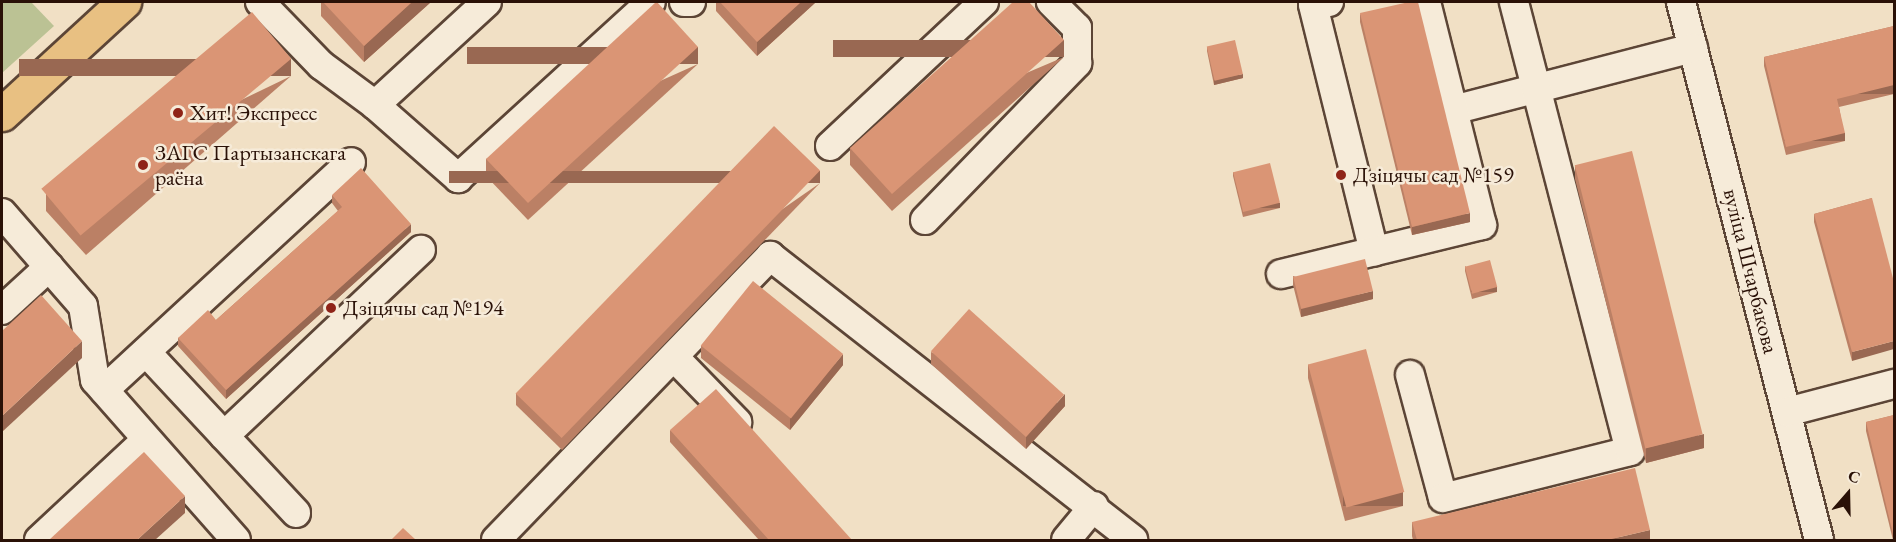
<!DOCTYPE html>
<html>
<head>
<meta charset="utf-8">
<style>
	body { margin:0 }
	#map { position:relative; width:1896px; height:542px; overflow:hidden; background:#f1e0c5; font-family:"EB Garamond",serif }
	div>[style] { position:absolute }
	.green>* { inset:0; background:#bbc294 }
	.roads { filter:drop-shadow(2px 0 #5c4536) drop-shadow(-2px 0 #5c4536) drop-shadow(0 2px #5c4536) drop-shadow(0 -2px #5c4536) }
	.minor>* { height:28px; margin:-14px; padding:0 14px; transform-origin:14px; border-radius:14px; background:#f6ebd9 }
	.major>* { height:33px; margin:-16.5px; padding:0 16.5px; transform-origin:16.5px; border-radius:16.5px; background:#e8c082 }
	.wall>* { inset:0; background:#bb8065 }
	.shaded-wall>* { inset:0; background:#996852; transform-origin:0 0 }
	.building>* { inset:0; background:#da9575; transform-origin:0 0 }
	.dots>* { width:16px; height:16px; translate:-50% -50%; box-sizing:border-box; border:3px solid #f6ebd9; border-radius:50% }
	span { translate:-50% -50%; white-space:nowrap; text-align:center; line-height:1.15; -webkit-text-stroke:5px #f6ebd9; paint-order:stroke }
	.poi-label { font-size:22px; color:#2a1107 }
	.left { translate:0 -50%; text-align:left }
	.street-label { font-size:22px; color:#2a1107 }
	.frame { position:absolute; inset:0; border:3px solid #2a1107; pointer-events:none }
	.north { position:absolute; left:1818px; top:464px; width:60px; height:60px; -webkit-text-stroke:4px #f6ebd9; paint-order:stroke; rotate:20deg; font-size:16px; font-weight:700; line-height:24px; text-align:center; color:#2a1107 }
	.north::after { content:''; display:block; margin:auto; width:21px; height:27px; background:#2a1107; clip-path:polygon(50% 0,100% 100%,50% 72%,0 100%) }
</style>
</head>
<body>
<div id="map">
	<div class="green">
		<div style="clip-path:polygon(2px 2px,31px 2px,54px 26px,2px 73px)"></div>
	</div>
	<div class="roads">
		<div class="minor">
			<div style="left:260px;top:2px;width:88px;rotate:45.9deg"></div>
			<div style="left:321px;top:65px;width:67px;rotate:36.5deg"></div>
			<div style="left:375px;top:105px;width:152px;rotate:-42.6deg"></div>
			<div style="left:684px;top:2px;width:7px"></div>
			<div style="left:1329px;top:2px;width:16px;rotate:169deg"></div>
			<div style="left:1313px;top:5px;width:254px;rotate:76.1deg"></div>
			<div style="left:1681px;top:2px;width:555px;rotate:75.61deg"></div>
			<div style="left:375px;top:105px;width:111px;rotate:41.3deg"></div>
			<div style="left:458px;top:178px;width:261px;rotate:-42.4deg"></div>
			<div style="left:1453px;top:110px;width:248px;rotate:-14.5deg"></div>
			<div style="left:830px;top:146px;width:211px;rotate:-43.1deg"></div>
			<div style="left:2px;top:213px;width:123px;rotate:48.9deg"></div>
			<div style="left:83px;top:306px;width:75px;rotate:80.8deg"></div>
			<div style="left:95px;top:380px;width:213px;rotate:48.6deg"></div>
			<div style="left:925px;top:220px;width:219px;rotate:-45.9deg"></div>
			<div style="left:1077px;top:63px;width:35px;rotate:-90deg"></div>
			<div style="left:1077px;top:28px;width:37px;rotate:-135deg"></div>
			<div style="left:1281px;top:274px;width:207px;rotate:-13.7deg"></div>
			<div style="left:1482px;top:225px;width:230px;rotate:-104.1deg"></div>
			<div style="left:2px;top:310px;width:64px;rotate:-42.5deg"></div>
			<div style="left:146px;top:352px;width:220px;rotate:47deg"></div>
			<div style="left:674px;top:357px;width:91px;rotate:45.9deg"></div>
			<div style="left:1410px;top:375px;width:127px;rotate:75deg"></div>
			<div style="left:1443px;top:498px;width:193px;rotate:-14.1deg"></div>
			<div style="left:1630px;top:451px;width:464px;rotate:-104.5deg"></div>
			<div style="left:104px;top:390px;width:336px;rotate:-42.7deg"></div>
			<div style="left:1787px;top:412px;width:111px;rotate:-14.7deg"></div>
			<div style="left:224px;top:436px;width:271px;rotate:-43.4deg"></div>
			<div style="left:39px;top:540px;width:144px;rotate:-43deg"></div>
			<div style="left:496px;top:540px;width:395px;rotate:-46deg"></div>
			<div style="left:770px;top:256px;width:461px;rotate:38deg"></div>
			<div style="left:1066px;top:540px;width:44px;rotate:-50.5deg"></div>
		</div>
		<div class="major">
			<div style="left:2px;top:114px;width:166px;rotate:-42.6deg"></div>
		</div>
	</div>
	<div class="wall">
		<div style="clip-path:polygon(321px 2px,431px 2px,364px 62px,321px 16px)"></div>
		<div style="clip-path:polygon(716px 2px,816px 2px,757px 56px,716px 11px)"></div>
		<div style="clip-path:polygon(1360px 13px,1470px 222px,1412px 235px,1360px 22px)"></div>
		<div style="clip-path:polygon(1894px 26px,1894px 94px,1839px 107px,1845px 141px,1786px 155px,1764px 66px,1764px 57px)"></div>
		<div style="clip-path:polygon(1207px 47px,1243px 78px,1214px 85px,1207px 51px)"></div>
		<div style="clip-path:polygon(1064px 57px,892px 211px,850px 165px,850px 148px)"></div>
		<div style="clip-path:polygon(698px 64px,528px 220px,486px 176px,486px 159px)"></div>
		<div style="clip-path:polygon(291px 76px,86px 255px,46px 211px,46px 194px)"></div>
		<div style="clip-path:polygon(1575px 165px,1704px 448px,1646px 463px,1575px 179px)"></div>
		<div style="clip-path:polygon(1233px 172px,1280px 208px,1243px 217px,1233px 176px)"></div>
		<div style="clip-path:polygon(820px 183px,562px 450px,516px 405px,516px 394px)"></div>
		<div style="clip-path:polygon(332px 195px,411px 232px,226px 399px,178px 346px,178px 338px,216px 320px,338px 211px,332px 203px)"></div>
		<div style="clip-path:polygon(1872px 198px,1852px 361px,1814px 222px,1814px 214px)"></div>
		<div style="clip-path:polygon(1465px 266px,1497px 292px,1472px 299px,1465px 271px)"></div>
		<div style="clip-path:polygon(1293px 276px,1373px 299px,1301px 317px,1293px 285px)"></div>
		<div style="clip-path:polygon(701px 346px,843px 365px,790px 430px,701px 358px)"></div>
		<div style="clip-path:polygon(931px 352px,1065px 406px,1026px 449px,931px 364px)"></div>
		<div style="clip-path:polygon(1308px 364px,1403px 506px,1345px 521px,1308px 378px)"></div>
		<div style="clip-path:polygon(1894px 415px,1894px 540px,1893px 540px,1866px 431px,1866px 422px)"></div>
		<div style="clip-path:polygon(670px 430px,852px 540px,759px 540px,670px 442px)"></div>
		<div style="clip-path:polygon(1412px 522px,1650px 540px,1413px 540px,1412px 536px)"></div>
	</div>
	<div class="shaded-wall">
		<div style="clip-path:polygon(412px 2px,431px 2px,364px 62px,364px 46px)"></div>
		<div style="clip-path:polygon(801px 2px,816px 2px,757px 56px,757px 42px)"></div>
		<div style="left:1064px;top:40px;width:17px;height:231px;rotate:90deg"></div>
		<div style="left:698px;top:47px;width:17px;height:231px;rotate:90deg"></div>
		<div style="left:291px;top:59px;width:17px;height:272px;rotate:90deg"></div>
		<div style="clip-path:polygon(1243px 74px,1243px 78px,1214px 85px,1214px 80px)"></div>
		<div style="left:1894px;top:85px;width:9px;height:59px;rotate:90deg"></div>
		<div style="left:1845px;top:133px;width:8px;height:61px;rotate:90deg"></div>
		<div style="left:820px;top:171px;width:12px;height:371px;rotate:90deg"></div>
		<div style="left:1280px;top:203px;width:5px;height:38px;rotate:90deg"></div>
		<div style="clip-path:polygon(1470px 213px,1470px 222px,1412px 235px,1412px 227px)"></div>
		<div style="clip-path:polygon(411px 224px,411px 232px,226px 399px,226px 390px)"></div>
		<div style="left:1497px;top:287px;width:5px;height:26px;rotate:90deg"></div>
		<div style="clip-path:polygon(1373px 291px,1373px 299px,1301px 317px,1301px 308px)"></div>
		<div style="clip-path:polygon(82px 341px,82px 358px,2px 432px,2px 416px)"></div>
		<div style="clip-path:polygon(1894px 341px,1894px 349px,1852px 361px,1852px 352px)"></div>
		<div style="clip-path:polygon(843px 354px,843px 365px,790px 430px,790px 418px)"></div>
		<div style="clip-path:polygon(1065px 394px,1065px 406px,1026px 449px,1026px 437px)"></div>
		<div style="clip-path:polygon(1704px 434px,1704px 448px,1646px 463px,1646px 448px)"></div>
		<div style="left:1403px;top:492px;width:14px;height:60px;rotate:90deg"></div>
		<div style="clip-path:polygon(185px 496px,185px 513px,155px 540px,137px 540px)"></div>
		<div style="clip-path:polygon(1650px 530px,1650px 540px,1607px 540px)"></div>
	</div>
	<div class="building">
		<div style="clip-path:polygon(323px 2px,412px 2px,364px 46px)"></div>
		<div style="clip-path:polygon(656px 2px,657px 2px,698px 47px,528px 203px,486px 159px)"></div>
		<div style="clip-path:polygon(720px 2px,801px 2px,757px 42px)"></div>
		<div style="clip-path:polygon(1013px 2px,1029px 2px,1064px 40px,892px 194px,850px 148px)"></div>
		<div style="clip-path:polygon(1409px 2px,1418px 2px,1470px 213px,1412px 227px,1360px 13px)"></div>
		<div style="left:252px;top:12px;width:61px;height:275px;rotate:50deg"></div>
		<div style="clip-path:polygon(1894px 26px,1894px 85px,1837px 99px,1845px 133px,1786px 147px,1764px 57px)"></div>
		<div style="left:1235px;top:40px;width:35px;height:29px;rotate:77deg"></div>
		<div style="left:774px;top:126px;width:64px;height:372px;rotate:44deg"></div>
		<div style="left:1632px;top:151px;width:292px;height:59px;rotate:76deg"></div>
		<div style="left:1270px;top:163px;width:41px;height:38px;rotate:76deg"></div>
		<div style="clip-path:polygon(361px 168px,411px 224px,226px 390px,178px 338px,208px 310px,216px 320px,342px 207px,332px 195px)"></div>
		<div style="clip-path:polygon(1872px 198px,1894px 282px,1894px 341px,1852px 352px,1814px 214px)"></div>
		<div style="left:1365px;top:259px;width:33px;height:74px;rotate:76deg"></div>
		<div style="left:1490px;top:260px;width:28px;height:26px;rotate:75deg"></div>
		<div style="left:753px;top:281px;width:116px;height:83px;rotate:39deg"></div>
		<div style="clip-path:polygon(41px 295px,82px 341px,2px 416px,2px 331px)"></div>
		<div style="left:969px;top:309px;width:128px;height:57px;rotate:42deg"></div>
		<div style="left:1366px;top:349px;width:148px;height:60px;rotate:75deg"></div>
		<div style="clip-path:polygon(716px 389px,852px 540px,769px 540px,670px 430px)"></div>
		<div style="clip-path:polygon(1894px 415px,1894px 538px,1866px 422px)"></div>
		<div style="clip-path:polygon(144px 452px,185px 496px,137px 540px,49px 540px)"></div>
		<div style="clip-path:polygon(1635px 468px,1650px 530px,1607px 540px,1417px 540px,1412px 522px)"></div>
		<div style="clip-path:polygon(403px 528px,416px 540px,391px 540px)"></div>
	</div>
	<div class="dots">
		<div style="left:178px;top:113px;background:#8f2418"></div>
		<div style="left:143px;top:165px;background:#8f2418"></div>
		<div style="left:1341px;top:175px;background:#8f2418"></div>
		<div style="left:331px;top:308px;background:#8f2418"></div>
	</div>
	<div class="poi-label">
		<span class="left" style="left:190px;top:113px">Хит! Экспресс</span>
		<span class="left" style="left:155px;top:165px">ЗАГС Партызанскага<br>раёна</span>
		<span class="left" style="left:1353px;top:175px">Дзіцячы сад №159</span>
		<span class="left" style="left:343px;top:308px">Дзіцячы сад №194</span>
	</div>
	<div class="street-label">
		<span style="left:1751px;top:271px;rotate:76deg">вуліца Шчарбакова</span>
	</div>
	<div class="frame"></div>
	<div class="north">С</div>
</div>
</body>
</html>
